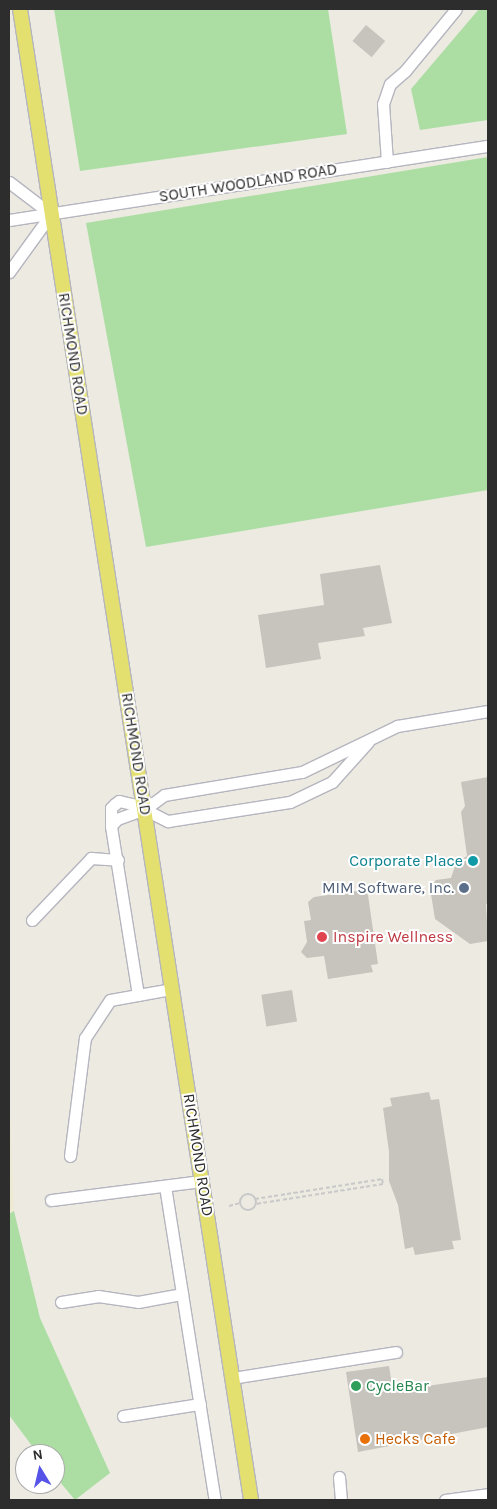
<!DOCTYPE html>
<html>
<head>
<meta charset="utf-8">
<style>
	body { margin:0 }
	#map { position:relative; width:497px; height:1509px; overflow:hidden; background:#edeae2; font-family:Karla,sans-serif }
	div>[style] { position:absolute }
	.education>* { inset:0; background:#ede9d3 }
	.green>* { inset:0; background:#acdea4 }
	.building>* { inset:0; background:#c6c4bd; transform-origin:0 0 }
	.path>* { height:2px; margin-top:-1px; transform-origin:0; background:repeating-linear-gradient(90deg,#c8c8c8 0 4px,transparent 0 6.5px) }
	.path>.ring { margin:-1px; padding:0; box-sizing:content-box; background:none; border:2px solid #c8c8c8; border-radius:50% }
	.roads { filter:drop-shadow(1px 0 #b5b5bf) drop-shadow(-1px 0 #b5b5bf) drop-shadow(0 1px #b5b5bf) drop-shadow(0 -1px #b5b5bf) }
	.minor>* { height:11px; margin:-5.5px; padding:0 5.5px; transform-origin:5.5px; border-radius:5.5px; background:#fff }
	.major>* { height:14px; margin:-7px; padding:0 7px; transform-origin:7px; border-radius:7px; background:#e4e070 }
	.dots>* { width:14px; height:14px; translate:-50% -50%; box-sizing:border-box; border:2px solid #fff; border-radius:50% }
	span { translate:-50% -50%; white-space:nowrap; text-align:center; line-height:1.15; -webkit-text-stroke:4px #fff; paint-order:stroke }
	.street-label { font-size:16px; color:#2d2d2d }
	.culture-label { font-size:16px; color:#0d838f }
	.right { translate:-100% -50%; text-align:right }
	.service-label { font-size:16px; color:#4e5e75 }
	.health-label { font-size:16px; color:#be3a42 }
	.left { translate:0 -50%; text-align:left }
	.leisure-label { font-size:16px; color:#27864d }
	.food-label { font-size:16px; color:#c56008 }
	.frame { position:absolute; inset:0; border:10px solid #2d2d2d; pointer-events:none }
	.north { position:absolute; left:15px; top:1444px; width:50px; height:50px; box-sizing:border-box; background:#fff; border:1px solid #ababab; border-radius:50%; rotate:351deg; font-size:14px; font-weight:700; line-height:20px; text-align:center; color:#2d2d2d }
	.north::after { content:''; display:block; margin:auto; width:18px; height:22px; background:#5553e8; clip-path:polygon(50% 0,100% 100%,50% 72%,0 100%) }
</style>
</head>
<body>
<div id="map">
	<div class="education">
		<div style="clip-path:polygon(9px 1086px,14px 1211px,9px 1214px)"></div>
	</div>
	<div class="green">
		<div style="clip-path:polygon(54px 9px,328px 9px,347px 134px,80px 171px)"></div>
		<div style="clip-path:polygon(479px 9px,488px 9px,488px 120px,420px 130px,411px 89px)"></div>
		<div style="clip-path:polygon(488px 157px,488px 490px,146px 547px,86px 223px)"></div>
		<div style="clip-path:polygon(14px 1211px,40px 1318px,110px 1473px,75px 1500px,55px 1476px,55px 1454px,38px 1454px,9px 1415px,9px 1214px)"></div>
	</div>
	<div class="building">
		<div style="left:366px;top:25px;width:25px;height:21px;rotate:40deg"></div>
		<div style="clip-path:polygon(380px 565px,392px 623px,363px 628px,365px 636px,318px 643px,321px 659px,266px 668px,258px 615px,324px 605px,320px 574px)"></div>
		<div style="clip-path:polygon(488px 777px,488px 903px,486px 904px,488px 941px,470px 944px,435px 919px,430px 888px,436px 880px,451px 878px,456px 863px,467px 856px,461px 812px,465px 806px,461px 782px)"></div>
		<div style="clip-path:polygon(363px 890px,368px 895px,378px 964px,371px 965px,373px 972px,328px 979px,324px 956px,307px 958px,301px 952px,307px 942px,304px 921px,311px 920px,308px 902px,314px 897px)"></div>
		<div style="left:292px;top:990px;width:32px;height:31px;rotate:81deg"></div>
		<div style="clip-path:polygon(429px 1092px,431px 1100px,439px 1099px,461px 1240px,452px 1241px,454px 1249px,415px 1255px,413px 1247px,405px 1249px,398px 1205px,389px 1181px,389px 1152px,383px 1108px,392px 1106px,390px 1098px)"></div>
		<div style="clip-path:polygon(389px 1366px,393px 1391px,488px 1377px,488px 1427px,358px 1452px,346px 1372px)"></div>
	</div>
	<div class="path">
		<div class="ring" style="left:240px;top:1194px;width:14px;height:14px"></div>
		<div style="left:255px;top:1199px;width:129px;rotate:-8.9deg"></div>
		<div style="left:382px;top:1179px;width:5px;rotate:79deg"></div>
		<div style="left:383px;top:1184px;width:129px;rotate:171.1deg"></div>
		<div style="left:229px;top:1206px;width:11px;rotate:-15deg"></div>
	</div>
	<div class="roads">
		<div class="minor">
			<div style="left:387px;top:162px;width:58px;rotate:-93.9deg"></div>
			<div style="left:383px;top:104px;width:21px;rotate:-71deg"></div>
			<div style="left:390px;top:84px;width:20px;rotate:-41deg"></div>
			<div style="left:405px;top:71px;width:80px;rotate:-50.6deg"></div>
			<div style="left:9px;top:182px;width:53px;rotate:37.3deg"></div>
			<div style="left:9px;top:220px;width:485px;rotate:-8.8deg"></div>
			<div style="left:9px;top:272px;width:72px;rotate:-54.1deg"></div>
			<div style="left:111px;top:826px;width:9px;rotate:-49deg"></div>
			<div style="left:117px;top:819px;width:30px;rotate:-20deg"></div>
			<div style="left:145px;top:809px;width:24px;rotate:-36deg"></div>
			<div style="left:164px;top:795px;width:140px;rotate:-9.5deg"></div>
			<div style="left:302px;top:772px;width:106px;rotate:-25.8deg"></div>
			<div style="left:397px;top:726px;width:92px;rotate:-9.4deg"></div>
			<div style="left:32px;top:920px;width:86px;rotate:-46.4deg"></div>
			<div style="left:91px;top:858px;width:27px;rotate:4deg"></div>
			<div style="left:138px;top:995px;width:171px;rotate:-99.1deg"></div>
			<div style="left:111px;top:826px;width:18px;rotate:-90deg"></div>
			<div style="left:111px;top:808px;width:6px;rotate:-45deg"></div>
			<div style="left:115px;top:804px;width:5px;rotate:-37deg"></div>
			<div style="left:119px;top:801px;width:17px;rotate:13deg"></div>
			<div style="left:136px;top:805px;width:36px;rotate:27deg"></div>
			<div style="left:168px;top:821px;width:123px;rotate:-8.9deg"></div>
			<div style="left:290px;top:802px;width:47px;rotate:-25.5deg"></div>
			<div style="left:332px;top:782px;width:54px;rotate:-48deg"></div>
			<div style="left:70px;top:1156px;width:119px;rotate:-82.8deg"></div>
			<div style="left:85px;top:1038px;width:45px;rotate:-56.7deg"></div>
			<div style="left:110px;top:1000px;width:63px;rotate:-10.1deg"></div>
			<div style="left:165px;top:1186px;width:318px;rotate:81deg"></div>
			<div style="left:51px;top:1200px;width:152px;rotate:-7.2deg"></div>
			<div style="left:61px;top:1302px;width:37px;rotate:-9deg"></div>
			<div style="left:98px;top:1296px;width:40px;rotate:8.5deg"></div>
			<div style="left:138px;top:1302px;width:45px;rotate:-10.3deg"></div>
			<div style="left:232px;top:1378px;width:166px;rotate:-9deg"></div>
			<div style="left:123px;top:1416px;width:78px;rotate:-8.9deg"></div>
			<div style="left:339px;top:1477px;width:23px;rotate:85deg"></div>
			<div style="left:445px;top:1500px;width:43px;rotate:-7.9deg"></div>
		</div>
		<div class="major">
			<div style="left:20px;top:9px;width:1509px;rotate:81.19deg"></div>
		</div>
	</div>
	<div class="dots">
		<div style="left:473px;top:861px;background:#0f9aa8"></div>
		<div style="left:464px;top:888px;background:#5c6f8a"></div>
		<div style="left:322px;top:937px;background:#e0444e"></div>
		<div style="left:356px;top:1386px;background:#2e9e5b"></div>
		<div style="left:365px;top:1439px;background:#e8710a"></div>
	</div>
	<div class="street-label">
		<span style="left:248px;top:183px;rotate:-9deg">SOUTH WOODLAND ROAD</span>
		<span style="left:73px;top:354px;rotate:81deg">RICHMOND ROAD</span>
		<span style="left:136px;top:754px;rotate:81deg">RICHMOND ROAD</span>
		<span style="left:198px;top:1155px;rotate:81deg">RICHMOND ROAD</span>
	</div>
	<div class="culture-label">
		<span class="right" style="left:463px;top:861px">Corporate Place</span>
	</div>
	<div class="service-label">
		<span class="right" style="left:454px;top:888px">MIM Software, Inc.</span>
	</div>
	<div class="health-label">
		<span class="left" style="left:333px;top:937px">Inspire Wellness</span>
	</div>
	<div class="leisure-label">
		<span class="left" style="left:366px;top:1386px">CycleBar</span>
	</div>
	<div class="food-label">
		<span class="left" style="left:375px;top:1439px">Hecks Cafe</span>
	</div>
	<div class="frame"></div>
	<div class="north">N</div>
</div>
</body>
</html>
